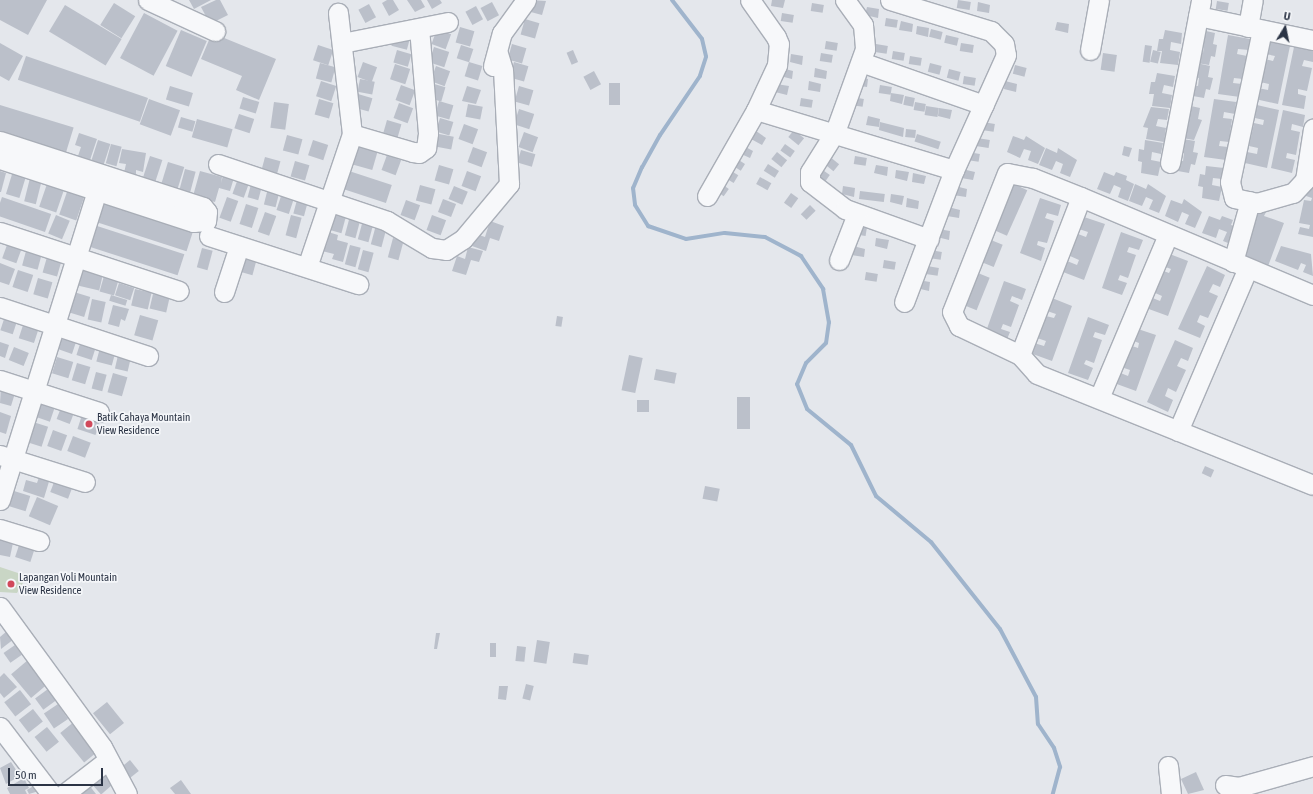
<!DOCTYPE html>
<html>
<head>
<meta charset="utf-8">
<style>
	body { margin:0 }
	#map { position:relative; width:1313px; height:794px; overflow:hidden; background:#e4e7ec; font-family:"Asap Condensed",sans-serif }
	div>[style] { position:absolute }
	.green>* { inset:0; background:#c9d6c5 }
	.stream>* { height:4px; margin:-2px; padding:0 2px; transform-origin:2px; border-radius:2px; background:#9fb4cc }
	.building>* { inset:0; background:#bbc0ca; transform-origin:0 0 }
	.roads { filter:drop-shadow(1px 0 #a9aeb7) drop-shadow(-1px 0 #a9aeb7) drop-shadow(0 1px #a9aeb7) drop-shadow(0 -1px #a9aeb7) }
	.minor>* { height:19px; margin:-9.5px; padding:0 9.5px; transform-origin:9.5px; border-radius:9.5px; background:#f7f8fa }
	.dots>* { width:11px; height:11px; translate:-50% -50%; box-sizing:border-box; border:2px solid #f4f6f9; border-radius:50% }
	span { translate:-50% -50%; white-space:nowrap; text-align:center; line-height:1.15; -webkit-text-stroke:3.5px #f4f6f9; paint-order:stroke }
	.poi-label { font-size:11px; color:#2b3445 }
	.left { translate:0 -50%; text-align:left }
	.north { position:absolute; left:1265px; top:8px; width:40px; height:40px; -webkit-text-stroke:3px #f4f6f9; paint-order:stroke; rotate:10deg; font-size:11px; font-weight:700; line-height:16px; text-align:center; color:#2b3445 }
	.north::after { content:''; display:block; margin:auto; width:14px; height:18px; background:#2b3445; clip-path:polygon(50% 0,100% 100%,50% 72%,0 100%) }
	.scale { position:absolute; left:8px; top:768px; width:95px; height:18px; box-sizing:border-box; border:2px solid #2b3445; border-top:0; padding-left:5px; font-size:12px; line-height:14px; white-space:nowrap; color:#2b3445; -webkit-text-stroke:3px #f4f6f9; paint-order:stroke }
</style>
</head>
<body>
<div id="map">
	<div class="green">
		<div style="clip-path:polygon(0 567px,27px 576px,17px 593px,0 592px)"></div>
	</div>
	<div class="stream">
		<div style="left:672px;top:0;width:49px;rotate:52.4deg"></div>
		<div style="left:702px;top:39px;width:18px;rotate:77deg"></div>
		<div style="left:706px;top:57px;width:20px;rotate:108deg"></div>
		<div style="left:700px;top:76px;width:71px;rotate:124.1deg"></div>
		<div style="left:660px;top:135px;width:37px;rotate:119deg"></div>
		<div style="left:642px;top:167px;width:23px;rotate:113deg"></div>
		<div style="left:633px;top:188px;width:17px;rotate:83deg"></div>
		<div style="left:635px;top:205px;width:25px;rotate:58deg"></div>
		<div style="left:648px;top:226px;width:40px;rotate:18.9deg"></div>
		<div style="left:686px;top:239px;width:39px;rotate:-9deg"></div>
		<div style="left:725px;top:233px;width:40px;rotate:5.7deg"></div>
		<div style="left:765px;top:237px;width:41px;rotate:27.8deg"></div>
		<div style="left:801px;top:256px;width:40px;rotate:56deg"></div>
		<div style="left:823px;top:289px;width:34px;rotate:80deg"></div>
		<div style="left:829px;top:322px;width:21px;rotate:98deg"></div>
		<div style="left:826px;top:343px;width:28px;rotate:135deg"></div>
		<div style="left:806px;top:363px;width:23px;rotate:113deg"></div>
		<div style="left:797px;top:384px;width:27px;rotate:68deg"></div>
		<div style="left:807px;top:409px;width:57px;rotate:39.3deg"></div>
		<div style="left:851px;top:445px;width:57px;rotate:63.9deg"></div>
		<div style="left:876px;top:496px;width:72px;rotate:39.9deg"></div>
		<div style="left:931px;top:542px;width:111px;rotate:51.6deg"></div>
		<div style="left:1000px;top:629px;width:77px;rotate:62.1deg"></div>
		<div style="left:1036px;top:697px;width:27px;rotate:86deg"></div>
		<div style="left:1038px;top:724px;width:29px;rotate:56deg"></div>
		<div style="left:1054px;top:748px;width:20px;rotate:72deg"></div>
		<div style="left:1060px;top:767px;width:28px;rotate:105deg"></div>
	</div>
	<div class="building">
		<div style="clip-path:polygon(0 0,47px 0,28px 35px,0 20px)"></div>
		<div style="clip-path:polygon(189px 0,211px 0,194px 9px)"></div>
		<div style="clip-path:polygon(216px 0,220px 0,228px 15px,210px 24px,201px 7px)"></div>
		<div style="clip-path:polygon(387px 0,393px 0,399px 10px,389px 16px,382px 3px)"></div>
		<div style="clip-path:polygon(407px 0,421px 0,425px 7px,415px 12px)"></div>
		<div style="clip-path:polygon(427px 0,440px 0,442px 3px,432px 9px)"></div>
		<div style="clip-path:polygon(531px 0,546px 1px,542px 15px,527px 11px)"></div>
		<div style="clip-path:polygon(772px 0,785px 0,783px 8px,771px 6px)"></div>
		<div style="left:958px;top:0;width:13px;height:8px;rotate:9deg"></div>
		<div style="left:1217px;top:1px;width:12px;height:8px;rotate:9deg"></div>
		<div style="left:492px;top:2px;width:15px;height:13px;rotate:62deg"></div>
		<div style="clip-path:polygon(978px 2px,990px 5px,989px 13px,977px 11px)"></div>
		<div style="left:114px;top:3px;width:25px;height:26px;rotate:32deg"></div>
		<div style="left:812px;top:3px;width:12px;height:8px;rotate:9deg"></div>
		<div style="left:369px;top:4px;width:15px;height:12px;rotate:62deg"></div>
		<div style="left:65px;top:5px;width:66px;height:31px;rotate:31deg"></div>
		<div style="left:476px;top:6px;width:15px;height:12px;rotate:62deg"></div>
		<div style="clip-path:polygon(867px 7px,879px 9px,878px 18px,865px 15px)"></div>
		<div style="left:144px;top:13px;width:38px;height:51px;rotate:28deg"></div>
		<div style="left:782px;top:13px;width:12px;height:8px;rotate:9deg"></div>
		<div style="left:886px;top:18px;width:12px;height:8px;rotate:9deg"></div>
		<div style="left:525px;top:19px;width:15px;height:16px;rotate:16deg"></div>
		<div style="clip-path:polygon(901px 21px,913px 24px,912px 32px,899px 30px)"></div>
		<div style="clip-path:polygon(1057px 22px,1069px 24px,1068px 33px,1055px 30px)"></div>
		<div style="clip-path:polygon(917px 26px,929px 28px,928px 37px,916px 34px)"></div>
		<div style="left:460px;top:27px;width:15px;height:16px;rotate:16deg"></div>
		<div style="left:437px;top:29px;width:15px;height:16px;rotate:20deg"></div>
		<div style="left:931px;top:29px;width:12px;height:8px;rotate:14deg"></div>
		<div style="clip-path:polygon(1197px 29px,1215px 33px,1213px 44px,1217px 45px,1215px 57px,1211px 56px,1209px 65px,1191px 62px,1193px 51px,1203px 53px,1204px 45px,1194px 43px)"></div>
		<div style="left:181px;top:30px;width:28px;height:39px;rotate:23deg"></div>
		<div style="clip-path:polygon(1165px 30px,1182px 33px,1181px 44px,1171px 42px,1170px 50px,1180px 52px,1178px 65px,1160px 63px,1162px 51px,1157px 51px,1159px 39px,1163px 39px)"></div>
		<div style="clip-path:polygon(212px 33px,276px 59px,259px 100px,236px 90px,242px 76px,201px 59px)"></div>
		<div style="left:946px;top:35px;width:13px;height:8px;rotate:13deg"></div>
		<div style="clip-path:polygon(1228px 35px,1250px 39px,1249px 50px,1238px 49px,1237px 54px,1247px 56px,1243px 79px,1234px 78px,1233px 83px,1242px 84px,1240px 97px,1218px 94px)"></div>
		<div style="left:394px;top:36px;width:16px;height:10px;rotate:15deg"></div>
		<div style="left:826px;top:41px;width:12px;height:8px;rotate:9deg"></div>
		<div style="clip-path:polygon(1268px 41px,1290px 46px,1278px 104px,1255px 99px,1258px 88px,1268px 90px,1269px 84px,1260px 82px,1265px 59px,1273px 61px,1275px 56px,1266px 54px)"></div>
		<div style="clip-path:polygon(0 43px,23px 56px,9px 81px,0 76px)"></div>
		<div style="left:961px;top:43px;width:13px;height:8px;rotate:9deg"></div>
		<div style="left:512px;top:44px;width:15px;height:16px;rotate:16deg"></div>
		<div style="left:876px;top:44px;width:12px;height:8px;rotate:9deg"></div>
		<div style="left:318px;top:45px;width:16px;height:16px;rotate:18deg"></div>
		<div style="left:461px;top:45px;width:13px;height:14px;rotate:18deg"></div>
		<div style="left:1145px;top:45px;width:7px;height:17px;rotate:8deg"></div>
		<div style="left:434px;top:47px;width:16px;height:16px;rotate:18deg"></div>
		<div style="clip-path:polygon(1294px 47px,1313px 50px,1313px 62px,1304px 60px,1302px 66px,1312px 68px,1307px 91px,1298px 89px,1298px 94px,1306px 96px,1304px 109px,1282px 105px)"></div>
		<div style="left:397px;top:50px;width:15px;height:13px;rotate:16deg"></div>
		<div style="left:573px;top:50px;width:13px;height:7px;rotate:67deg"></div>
		<div style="left:1153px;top:50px;width:8px;height:12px;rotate:14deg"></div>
		<div style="left:893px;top:51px;width:12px;height:8px;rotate:9deg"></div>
		<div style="left:821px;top:53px;width:12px;height:8px;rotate:9deg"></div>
		<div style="left:1103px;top:53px;width:14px;height:17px;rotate:8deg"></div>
		<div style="clip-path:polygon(791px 54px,803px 56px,802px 65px,790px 62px)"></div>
		<div style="left:26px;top:56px;width:129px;height:25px;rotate:19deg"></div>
		<div style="left:910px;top:56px;width:12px;height:8px;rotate:9deg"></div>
		<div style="left:363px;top:62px;width:15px;height:16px;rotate:20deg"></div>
		<div style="left:469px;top:62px;width:14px;height:15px;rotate:17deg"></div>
		<div style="left:514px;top:62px;width:15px;height:16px;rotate:16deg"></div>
		<div style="clip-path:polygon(1192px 62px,1210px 66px,1208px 77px,1213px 78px,1210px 90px,1206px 89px,1204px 98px,1187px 95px,1189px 84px,1198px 86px,1199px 78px,1190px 76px)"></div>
		<div style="left:320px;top:63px;width:16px;height:16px;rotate:15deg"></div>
		<div style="left:930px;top:63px;width:12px;height:9px;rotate:14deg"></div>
		<div style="left:395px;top:64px;width:16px;height:16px;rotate:18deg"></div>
		<div style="left:1015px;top:65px;width:12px;height:9px;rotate:14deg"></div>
		<div style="left:436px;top:66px;width:15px;height:16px;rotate:20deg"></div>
		<div style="clip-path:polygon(781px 68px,793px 71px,792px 79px,780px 76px)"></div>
		<div style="clip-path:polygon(815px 68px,827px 71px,826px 79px,814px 77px)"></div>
		<div style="left:949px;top:69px;width:12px;height:9px;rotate:14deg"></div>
		<div style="left:594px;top:71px;width:15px;height:12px;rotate:62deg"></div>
		<div style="clip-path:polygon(1157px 73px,1175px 76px,1173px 87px,1164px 85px,1162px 93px,1172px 95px,1170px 108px,1152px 106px,1154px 94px,1149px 94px,1151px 82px,1155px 82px)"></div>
		<div style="clip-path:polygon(856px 76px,868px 79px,867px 87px,854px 85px)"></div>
		<div style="left:964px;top:76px;width:12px;height:8px;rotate:9deg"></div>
		<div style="left:360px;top:79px;width:15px;height:13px;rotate:11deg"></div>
		<div style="left:321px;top:81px;width:16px;height:16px;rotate:18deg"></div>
		<div style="clip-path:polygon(809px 81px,821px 84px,820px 92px,808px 90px)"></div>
		<div style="clip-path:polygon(1005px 81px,1017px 84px,1016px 92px,1004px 89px)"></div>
		<div style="left:431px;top:83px;width:15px;height:15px;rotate:16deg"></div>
		<div style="left:609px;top:83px;width:11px;height:22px"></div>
		<div style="clip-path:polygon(776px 84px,789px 86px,787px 95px,775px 92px)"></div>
		<div style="left:401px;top:85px;width:15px;height:16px;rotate:20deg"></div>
		<div style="left:880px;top:85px;width:12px;height:8px;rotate:9deg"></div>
		<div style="left:170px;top:86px;width:24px;height:14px;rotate:17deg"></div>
		<div style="clip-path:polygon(467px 86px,481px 90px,476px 104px,462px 101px)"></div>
		<div style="left:519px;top:86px;width:15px;height:16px;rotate:16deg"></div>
		<div style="clip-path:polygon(891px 93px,904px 95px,902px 104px,890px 101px)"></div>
		<div style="left:358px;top:94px;width:15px;height:14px;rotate:16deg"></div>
		<div style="left:905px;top:96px;width:10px;height:9px;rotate:11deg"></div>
		<div style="left:243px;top:97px;width:17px;height:12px;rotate:17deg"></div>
		<div style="left:852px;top:97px;width:12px;height:8px;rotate:9deg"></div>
		<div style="left:801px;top:98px;width:12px;height:8px;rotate:9deg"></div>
		<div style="left:149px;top:99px;width:33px;height:27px;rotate:20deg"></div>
		<div style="left:319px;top:99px;width:15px;height:16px;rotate:16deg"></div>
		<div style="clip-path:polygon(1214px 99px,1236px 102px,1235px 114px,1224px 112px,1223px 118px,1232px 119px,1229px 142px,1220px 141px,1219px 146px,1228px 147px,1226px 160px,1204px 157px)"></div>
		<div style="left:439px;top:101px;width:15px;height:15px;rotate:16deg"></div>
		<div style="left:274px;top:102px;width:15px;height:26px;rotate:8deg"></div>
		<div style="left:915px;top:102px;width:11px;height:8px;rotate:10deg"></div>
		<div style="left:399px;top:103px;width:15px;height:16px;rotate:20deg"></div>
		<div style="left:468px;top:104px;width:15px;height:13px;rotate:11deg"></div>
		<div style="clip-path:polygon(1182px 104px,1200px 108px,1198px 119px,1202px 120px,1194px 140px,1176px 137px,1178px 126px,1188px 128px,1189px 120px,1179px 118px)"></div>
		<div style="left:0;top:105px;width:77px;height:27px;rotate:17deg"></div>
		<div style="clip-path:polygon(1257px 105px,1279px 110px,1267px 168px,1245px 163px,1247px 152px,1257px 154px,1258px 148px,1249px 146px,1254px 123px,1263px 125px,1264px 120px,1255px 118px)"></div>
		<div style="left:926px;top:106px;width:13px;height:9px;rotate:9deg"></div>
		<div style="clip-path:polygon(1151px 107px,1169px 109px,1167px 120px,1158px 119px,1156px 126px,1166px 128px,1164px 142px,1146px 139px,1148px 128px,1143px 127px)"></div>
		<div style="clip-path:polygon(939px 108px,952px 110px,950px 119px,938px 116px)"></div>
		<div style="left:519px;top:109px;width:16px;height:16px;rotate:18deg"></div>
		<div style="clip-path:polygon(1283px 110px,1305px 115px,1303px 127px,1292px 124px,1291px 130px,1300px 132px,1296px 155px,1287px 153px,1286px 158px,1295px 160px,1292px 173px,1271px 168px)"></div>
		<div style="left:239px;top:114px;width:16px;height:15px;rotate:18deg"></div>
		<div style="clip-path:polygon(868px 116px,880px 119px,879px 127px,866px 125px)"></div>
		<div style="left:181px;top:117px;width:15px;height:11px;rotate:16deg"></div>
		<div style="left:440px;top:118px;width:14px;height:14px;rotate:17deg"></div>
		<div style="left:197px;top:119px;width:37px;height:19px;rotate:16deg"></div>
		<div style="left:387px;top:120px;width:15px;height:16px;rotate:16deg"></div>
		<div style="clip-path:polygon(880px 122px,904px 128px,903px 137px,879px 130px)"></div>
		<div style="left:983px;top:122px;width:12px;height:8px;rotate:9deg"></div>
		<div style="left:464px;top:124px;width:15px;height:16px;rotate:20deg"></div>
		<div style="left:906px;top:129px;width:10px;height:8px;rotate:6deg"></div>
		<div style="left:794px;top:130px;width:13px;height:9px;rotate:39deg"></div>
		<div style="clip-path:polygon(756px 131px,766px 138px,762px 145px,751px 139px)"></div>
		<div style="left:524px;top:132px;width:15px;height:16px;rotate:20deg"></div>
		<div style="clip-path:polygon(79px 133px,97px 139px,90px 160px,78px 156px,81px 147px,75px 145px)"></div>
		<div style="left:439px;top:134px;width:15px;height:13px;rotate:11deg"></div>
		<div style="left:917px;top:134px;width:25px;height:8px;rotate:18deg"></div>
		<div style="left:287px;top:135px;width:16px;height:16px;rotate:15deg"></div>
		<div style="clip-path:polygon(1013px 136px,1024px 140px,1026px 136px,1045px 148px,1038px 164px,1028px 160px,1031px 151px,1024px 149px,1020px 158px,1007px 152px)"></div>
		<div style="left:977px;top:138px;width:13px;height:8px;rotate:9deg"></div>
		<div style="clip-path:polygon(1177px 138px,1195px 141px,1193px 152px,1198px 153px,1195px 165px,1191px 164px,1189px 173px,1172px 170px,1174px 160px,1183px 161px,1184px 153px,1175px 152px)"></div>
		<div style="left:98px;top:140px;width:13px;height:22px;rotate:18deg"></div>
		<div style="left:313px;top:140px;width:16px;height:16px;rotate:18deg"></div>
		<div style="clip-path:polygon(1145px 140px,1163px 143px,1161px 154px,1152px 152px,1151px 160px,1161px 162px,1158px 176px,1141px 173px,1142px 162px,1138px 161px,1139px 149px,1144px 150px)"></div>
		<div style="left:354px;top:143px;width:25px;height:21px;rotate:16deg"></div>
		<div style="left:111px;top:144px;width:11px;height:20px;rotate:15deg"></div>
		<div style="left:785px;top:144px;width:12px;height:8px;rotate:35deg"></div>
		<div style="clip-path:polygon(742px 145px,753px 151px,750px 158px,739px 153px)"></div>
		<div style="clip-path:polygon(1124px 146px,1132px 148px,1129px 157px,1122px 155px)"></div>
		<div style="left:473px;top:147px;width:15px;height:16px;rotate:20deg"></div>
		<div style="clip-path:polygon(1046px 148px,1057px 153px,1058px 148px,1077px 160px,1070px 177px,1060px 173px,1063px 164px,1056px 161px,1052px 170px,1039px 165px)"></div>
		<div style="clip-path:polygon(122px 149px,146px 153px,143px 172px,136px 170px,136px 175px,124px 173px,126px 164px,119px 163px)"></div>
		<div style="left:521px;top:150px;width:15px;height:13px;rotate:16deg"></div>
		<div style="left:777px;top:152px;width:13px;height:9px;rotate:39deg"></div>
		<div style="left:968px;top:152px;width:12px;height:8px;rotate:9deg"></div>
		<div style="left:387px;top:155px;width:15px;height:16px;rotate:20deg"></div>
		<div style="left:150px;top:156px;width:13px;height:24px;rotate:18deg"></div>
		<div style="left:829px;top:156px;width:13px;height:9px;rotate:39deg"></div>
		<div style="left:855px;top:156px;width:12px;height:8px;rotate:9deg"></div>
		<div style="left:265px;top:157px;width:16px;height:16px;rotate:15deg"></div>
		<div style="left:734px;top:157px;width:13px;height:8px;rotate:32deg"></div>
		<div style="left:295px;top:161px;width:15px;height:16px;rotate:16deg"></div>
		<div style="left:168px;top:162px;width:17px;height:23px;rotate:17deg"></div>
		<div style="left:768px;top:164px;width:13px;height:8px;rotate:32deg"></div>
		<div style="left:439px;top:165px;width:15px;height:16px;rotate:16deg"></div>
		<div style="clip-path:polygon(876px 165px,888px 167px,887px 176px,874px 173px)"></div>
		<div style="clip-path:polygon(1206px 166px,1224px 168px,1222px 179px,1213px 178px,1212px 185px,1222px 187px,1219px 201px,1202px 198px,1203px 187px,1198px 186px,1200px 174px,1205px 175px)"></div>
		<div style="clip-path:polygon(225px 168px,236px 171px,230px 191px,219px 188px,215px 202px,193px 196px,200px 171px,222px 177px,221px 183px)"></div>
		<div style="left:820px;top:168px;width:12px;height:9px;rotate:35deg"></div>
		<div style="left:185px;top:169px;width:11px;height:21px;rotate:15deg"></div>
		<div style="left:728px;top:169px;width:12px;height:9px;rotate:31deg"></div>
		<div style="clip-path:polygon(962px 169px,975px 172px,973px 180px,961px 178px)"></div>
		<div style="clip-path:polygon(896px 170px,909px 172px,907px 181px,895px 178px)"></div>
		<div style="clip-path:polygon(0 171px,6px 173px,1px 192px,0 192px)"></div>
		<div style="left:13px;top:171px;width:14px;height:24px;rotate:17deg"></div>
		<div style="left:349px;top:171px;width:45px;height:19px;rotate:18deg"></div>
		<div style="left:467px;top:171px;width:15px;height:16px;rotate:20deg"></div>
		<div style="clip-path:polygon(1104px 172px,1114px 176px,1116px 172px,1127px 176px,1126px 180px,1134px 184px,1128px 201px,1118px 197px,1121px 188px,1114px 185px,1110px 194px,1097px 189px)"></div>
		<div style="left:240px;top:173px;width:12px;height:22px;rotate:20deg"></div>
		<div style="clip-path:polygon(913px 173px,926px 176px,924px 184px,912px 182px)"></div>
		<div style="left:253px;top:177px;width:11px;height:21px;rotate:15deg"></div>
		<div style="left:760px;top:177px;width:13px;height:8px;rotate:29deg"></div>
		<div style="left:30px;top:178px;width:12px;height:24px;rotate:14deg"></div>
		<div style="left:719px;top:182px;width:12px;height:9px;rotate:35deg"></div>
		<div style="left:1009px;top:182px;width:20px;height:50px;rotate:24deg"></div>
		<div style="clip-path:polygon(1309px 182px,1313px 183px,1313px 237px,1298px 234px,1300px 227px,1309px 229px,1310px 225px,1299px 223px,1304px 200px,1311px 201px,1312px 198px,1306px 196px)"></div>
		<div style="left:47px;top:184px;width:18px;height:24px;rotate:19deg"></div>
		<div style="left:269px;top:184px;width:12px;height:21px;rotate:14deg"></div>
		<div style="clip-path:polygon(1135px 184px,1146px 189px,1148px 184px,1166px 196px,1159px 213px,1149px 209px,1153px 200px,1146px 197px,1142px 206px,1129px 201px)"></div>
		<div style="left:420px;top:185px;width:16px;height:16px;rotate:15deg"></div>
		<div style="left:454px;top:186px;width:15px;height:14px;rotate:23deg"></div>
		<div style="clip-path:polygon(843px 186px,855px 188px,854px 197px,842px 194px)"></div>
		<div style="clip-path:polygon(955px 186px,967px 189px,966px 197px,953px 195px)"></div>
		<div style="left:68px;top:189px;width:18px;height:27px;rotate:19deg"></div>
		<div style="left:283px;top:190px;width:13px;height:21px;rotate:18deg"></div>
		<div style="left:860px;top:191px;width:25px;height:8px;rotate:7deg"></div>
		<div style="left:791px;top:193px;width:9px;height:12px;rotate:36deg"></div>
		<div style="clip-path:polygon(891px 194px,904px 196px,902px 205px,890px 202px)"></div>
		<div style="left:298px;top:196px;width:11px;height:18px;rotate:15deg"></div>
		<div style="left:2px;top:197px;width:52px;height:19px;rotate:19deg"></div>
		<div style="left:227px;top:197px;width:12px;height:22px;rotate:20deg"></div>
		<div style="clip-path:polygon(907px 198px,919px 201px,918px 209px,906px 207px)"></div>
		<div style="clip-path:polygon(1040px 198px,1061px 205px,1058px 216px,1047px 213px,1045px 218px,1054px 221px,1047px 243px,1038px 241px,1037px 245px,1045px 248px,1041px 261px,1020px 253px)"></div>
		<div style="left:443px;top:199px;width:14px;height:14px;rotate:21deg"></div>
		<div style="clip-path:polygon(1184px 199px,1202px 212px,1195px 228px,1185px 224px,1189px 215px,1182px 212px,1178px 222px,1165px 216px,1171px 200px,1182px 204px)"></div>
		<div style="left:406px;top:200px;width:15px;height:16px;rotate:20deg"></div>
		<div style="left:103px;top:201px;width:95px;height:22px;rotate:18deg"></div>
		<div style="left:246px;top:204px;width:13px;height:21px;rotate:18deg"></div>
		<div style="left:810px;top:205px;width:8px;height:13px;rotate:45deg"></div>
		<div style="clip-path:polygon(948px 207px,960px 210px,959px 218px,947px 216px)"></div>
		<div style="clip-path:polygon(1258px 209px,1266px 212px,1264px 216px,1284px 223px,1267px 269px,1239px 259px)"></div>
		<div style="left:336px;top:211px;width:11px;height:20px;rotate:15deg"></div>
		<div style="left:265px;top:212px;width:12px;height:21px;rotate:20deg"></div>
		<div style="left:56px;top:215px;width:15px;height:20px;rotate:23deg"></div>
		<div style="left:291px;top:215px;width:11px;height:21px;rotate:15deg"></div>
		<div style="left:432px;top:215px;width:15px;height:16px;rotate:20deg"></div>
		<div style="left:350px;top:216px;width:11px;height:20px;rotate:15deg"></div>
		<div style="clip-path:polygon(1209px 216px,1220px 220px,1222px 216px,1233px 220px,1231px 225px,1240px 228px,1233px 245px,1223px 241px,1227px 232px,1219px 229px,1216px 238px,1202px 233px)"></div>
		<div style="clip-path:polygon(1084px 217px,1105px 224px,1084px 280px,1063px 272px,1067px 261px,1077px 265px,1079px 260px,1070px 256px,1078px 234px,1086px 237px,1088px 232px,1079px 229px)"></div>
		<div style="left:363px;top:220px;width:11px;height:20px;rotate:15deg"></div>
		<div style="clip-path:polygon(490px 221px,504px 226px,499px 241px,490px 238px,486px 251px,472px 246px,476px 234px,485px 237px)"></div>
		<div style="left:94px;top:225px;width:95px;height:22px;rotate:18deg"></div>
		<div style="left:376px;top:225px;width:11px;height:20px;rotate:15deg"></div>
		<div style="left:854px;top:226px;width:13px;height:8px;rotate:9deg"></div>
		<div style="clip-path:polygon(938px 229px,950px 231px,949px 240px,937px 237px)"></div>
		<div style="clip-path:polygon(328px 232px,338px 235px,337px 240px,348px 243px,343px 262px,332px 259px,334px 254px,322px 251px)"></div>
		<div style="clip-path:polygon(1121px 232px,1143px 240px,1139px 250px,1129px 247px,1127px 252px,1136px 255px,1128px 278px,1120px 275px,1118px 280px,1127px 283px,1122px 295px,1102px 288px)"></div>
		<div style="left:393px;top:238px;width:11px;height:20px;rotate:15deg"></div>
		<div style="clip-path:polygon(876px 238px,889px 240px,887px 249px,875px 246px)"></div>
		<div style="left:986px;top:238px;width:18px;height:24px;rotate:22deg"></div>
		<div style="left:7px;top:245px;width:15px;height:14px;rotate:20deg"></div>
		<div style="left:350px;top:245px;width:11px;height:20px;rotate:15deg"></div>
		<div style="clip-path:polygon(853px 246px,865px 249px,864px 257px,851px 255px)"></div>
		<div style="clip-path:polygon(1281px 246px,1311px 254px,1313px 276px,1303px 272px,1306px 265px,1301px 263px,1298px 270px,1275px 261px)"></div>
		<div style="clip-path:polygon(468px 247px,483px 251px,479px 262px,471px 260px,466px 275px,452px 271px,457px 256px,465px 259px)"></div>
		<div style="left:202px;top:248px;width:11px;height:20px;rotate:15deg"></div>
		<div style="left:363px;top:250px;width:11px;height:20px;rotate:15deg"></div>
		<div style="left:930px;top:250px;width:12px;height:8px;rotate:9deg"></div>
		<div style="left:26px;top:251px;width:16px;height:15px;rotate:15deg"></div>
		<div style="left:247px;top:253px;width:11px;height:20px;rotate:15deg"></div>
		<div style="clip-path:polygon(1167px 253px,1188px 261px,1168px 316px,1146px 308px,1150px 297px,1160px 301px,1162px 296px,1153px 292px,1161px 270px,1169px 273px,1171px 269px,1163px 266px)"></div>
		<div style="left:47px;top:257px;width:15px;height:16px;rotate:16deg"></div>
		<div style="left:884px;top:260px;width:12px;height:8px;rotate:9deg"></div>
		<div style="clip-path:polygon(0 263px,15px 269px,9px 285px,0 282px)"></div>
		<div style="left:927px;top:266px;width:12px;height:8px;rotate:9deg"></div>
		<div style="clip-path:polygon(1207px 266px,1225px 275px,1220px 287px,1213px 284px,1209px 292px,1218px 296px,1208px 318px,1200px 315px,1197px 322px,1205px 326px,1200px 338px,1178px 329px)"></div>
		<div style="left:82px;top:267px;width:22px;height:19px;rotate:13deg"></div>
		<div style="left:18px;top:270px;width:16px;height:18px;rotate:18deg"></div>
		<div style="left:973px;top:271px;width:18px;height:35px;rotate:22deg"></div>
		<div style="left:866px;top:272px;width:12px;height:8px;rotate:9deg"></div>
		<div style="left:104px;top:276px;width:15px;height:16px;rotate:16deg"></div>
		<div style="left:38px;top:278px;width:15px;height:17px;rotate:16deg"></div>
		<div style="clip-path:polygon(918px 280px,930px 282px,929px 291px,916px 288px)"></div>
		<div style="clip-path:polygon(1004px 281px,1026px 289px,1022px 300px,1012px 296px,1010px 301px,1019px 305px,1011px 327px,1003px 324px,1001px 329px,1010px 332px,1005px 344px,984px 337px)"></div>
		<div style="left:119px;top:283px;width:16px;height:13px;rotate:18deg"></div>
		<div style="left:135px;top:289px;width:17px;height:17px;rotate:13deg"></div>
		<div style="left:74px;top:292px;width:17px;height:21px;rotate:17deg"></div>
		<div style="left:153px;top:294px;width:17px;height:15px;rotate:13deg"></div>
		<div style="left:111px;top:295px;width:17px;height:6px;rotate:17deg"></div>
		<div style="clip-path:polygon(1052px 298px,1072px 306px,1052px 361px,1030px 353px,1034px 343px,1044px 346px,1046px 341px,1037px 338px,1046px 316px,1054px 318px,1056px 314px,1047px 311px)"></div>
		<div style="left:92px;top:299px;width:14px;height:21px;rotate:12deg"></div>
		<div style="clip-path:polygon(113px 305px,129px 309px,125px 321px,121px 319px,119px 327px,108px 324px)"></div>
		<div style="left:140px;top:315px;width:19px;height:21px;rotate:16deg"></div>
		<div style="left:5px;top:316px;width:13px;height:15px;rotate:18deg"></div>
		<div style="left:557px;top:316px;width:6px;height:10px;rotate:9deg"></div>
		<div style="clip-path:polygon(1088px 317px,1109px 325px,1105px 335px,1095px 332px,1093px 337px,1102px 340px,1094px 363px,1086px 360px,1084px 364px,1093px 368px,1088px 380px,1068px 373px)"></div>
		<div style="left:24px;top:322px;width:16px;height:17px;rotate:18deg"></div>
		<div style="clip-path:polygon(1135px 328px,1156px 335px,1136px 391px,1114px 383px,1118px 372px,1128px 376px,1130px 370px,1121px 367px,1129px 345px,1138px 348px,1139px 343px,1131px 340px)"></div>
		<div style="clip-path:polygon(68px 332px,78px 336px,72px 354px,55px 348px,59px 338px,65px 340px)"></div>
		<div style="left:82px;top:338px;width:16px;height:18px;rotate:18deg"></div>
		<div style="clip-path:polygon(1175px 340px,1193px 348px,1188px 361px,1181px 358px,1177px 366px,1186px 370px,1176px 392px,1168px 388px,1165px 396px,1173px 400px,1168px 412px,1147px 402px)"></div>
		<div style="clip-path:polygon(0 342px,9px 345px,5px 358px,0 356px)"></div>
		<div style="left:101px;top:344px;width:16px;height:18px;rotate:15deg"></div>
		<div style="left:14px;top:347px;width:16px;height:14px;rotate:22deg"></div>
		<div style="left:119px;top:351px;width:13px;height:18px;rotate:13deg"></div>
		<div style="left:629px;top:355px;width:14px;height:36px;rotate:12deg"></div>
		<div style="left:57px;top:357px;width:17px;height:17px;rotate:17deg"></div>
		<div style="left:77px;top:363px;width:14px;height:18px;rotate:17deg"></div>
		<div style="left:656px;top:369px;width:21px;height:11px;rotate:11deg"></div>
		<div style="left:96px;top:372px;width:11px;height:17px;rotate:15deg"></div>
		<div style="left:113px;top:373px;width:15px;height:20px;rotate:16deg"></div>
		<div style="clip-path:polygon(1px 386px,16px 390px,11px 406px,0 403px)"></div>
		<div style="left:40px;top:395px;width:18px;height:22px;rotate:19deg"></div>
		<div style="left:737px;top:397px;width:13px;height:32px"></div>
		<div style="left:637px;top:400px;width:12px;height:12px"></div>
		<div style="left:62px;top:405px;width:14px;height:15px;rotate:21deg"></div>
		<div style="clip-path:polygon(0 412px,11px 416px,6px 434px,0 432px)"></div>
		<div style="left:83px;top:412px;width:19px;height:18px;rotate:18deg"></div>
		<div style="left:30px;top:421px;width:19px;height:21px;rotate:18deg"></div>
		<div style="left:53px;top:430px;width:15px;height:17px;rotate:20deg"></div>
		<div style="left:73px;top:436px;width:19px;height:16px;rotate:21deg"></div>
		<div style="left:1205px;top:466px;width:10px;height:8px;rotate:24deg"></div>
		<div style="clip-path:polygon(41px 471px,51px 475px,44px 498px,23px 491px,26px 480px,37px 483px)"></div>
		<div style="left:56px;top:477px;width:19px;height:16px;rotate:21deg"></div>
		<div style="left:705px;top:486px;width:15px;height:13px;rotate:11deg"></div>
		<div style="left:14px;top:491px;width:17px;height:16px;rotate:17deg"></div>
		<div style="left:37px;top:497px;width:23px;height:21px;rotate:23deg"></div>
		<div style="clip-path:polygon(0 535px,14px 538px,10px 557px,0 555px)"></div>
		<div style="left:21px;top:539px;width:16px;height:19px;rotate:18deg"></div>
		<div style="clip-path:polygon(7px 631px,14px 639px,1px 649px,0 637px)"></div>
		<div style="clip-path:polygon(436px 633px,440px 633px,437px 649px,434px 649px)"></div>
		<div style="left:537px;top:640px;width:13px;height:22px;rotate:9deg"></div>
		<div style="left:490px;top:643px;width:6px;height:14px"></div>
		<div style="left:15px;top:645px;width:12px;height:14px;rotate:55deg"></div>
		<div style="left:517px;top:646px;width:9px;height:15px;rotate:6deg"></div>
		<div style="left:574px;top:653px;width:15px;height:10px;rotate:8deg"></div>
		<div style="left:28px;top:660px;width:31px;height:22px;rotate:50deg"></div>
		<div style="clip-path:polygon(4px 673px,17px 687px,4px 698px,0 693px,0 677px)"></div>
		<div style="left:526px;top:684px;width:8px;height:15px;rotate:14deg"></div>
		<div style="clip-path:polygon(499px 686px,508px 686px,506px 700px,498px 699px)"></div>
		<div style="left:48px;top:689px;width:14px;height:16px;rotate:54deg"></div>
		<div style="left:20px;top:690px;width:18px;height:20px;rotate:52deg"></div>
		<div style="left:107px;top:702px;width:27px;height:18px;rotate:51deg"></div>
		<div style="left:58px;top:704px;width:18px;height:17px;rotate:56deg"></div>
		<div style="left:33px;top:709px;width:16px;height:18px;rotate:52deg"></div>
		<div style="left:75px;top:721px;width:38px;height:19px;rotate:51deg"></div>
		<div style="left:47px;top:727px;width:19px;height:16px;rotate:51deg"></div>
		<div style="left:130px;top:760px;width:14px;height:11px;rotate:51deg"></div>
		<div style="clip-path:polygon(11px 762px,20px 776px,6px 784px,0 768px)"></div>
		<div style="left:100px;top:769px;width:20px;height:16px;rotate:49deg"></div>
		<div style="clip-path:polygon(1196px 772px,1204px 790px,1188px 794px,1181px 779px)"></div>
		<div style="clip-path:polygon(24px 778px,29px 788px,25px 790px,27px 794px,10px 794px,7px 788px)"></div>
		<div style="clip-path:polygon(85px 780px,96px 794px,70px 794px)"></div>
		<div style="clip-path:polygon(181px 780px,191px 794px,175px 794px,170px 788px)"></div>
		<div style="clip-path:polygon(35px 785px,39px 791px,29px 794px,27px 790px)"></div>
	</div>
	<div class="roads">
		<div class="minor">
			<div style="left:148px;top:0;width:74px;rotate:24.8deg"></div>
			<div style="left:845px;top:0;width:31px;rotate:54deg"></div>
			<div style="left:863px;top:25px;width:24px;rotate:85deg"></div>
			<div style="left:865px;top:49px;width:88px;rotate:109.9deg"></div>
			<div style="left:835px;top:132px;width:47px;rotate:122deg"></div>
			<div style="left:810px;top:172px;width:10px;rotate:90deg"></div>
			<div style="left:810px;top:182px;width:44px;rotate:37.6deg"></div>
			<div style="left:845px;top:209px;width:89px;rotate:19.7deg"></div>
			<div style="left:890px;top:0;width:106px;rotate:17.1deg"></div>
			<div style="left:991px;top:31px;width:18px;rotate:45deg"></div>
			<div style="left:1004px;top:44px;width:11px;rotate:80deg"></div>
			<div style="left:1006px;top:55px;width:126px;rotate:114.3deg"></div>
			<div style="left:954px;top:170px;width:141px;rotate:110.7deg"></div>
			<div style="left:1198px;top:16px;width:117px;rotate:11.8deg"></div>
			<div style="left:1248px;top:27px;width:27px;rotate:-80deg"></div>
			<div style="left:1262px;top:30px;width:155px;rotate:101.9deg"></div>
			<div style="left:1230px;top:182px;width:16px;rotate:76deg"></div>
			<div style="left:1234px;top:198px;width:24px;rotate:12deg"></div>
			<div style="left:1257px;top:203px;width:37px;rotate:-16deg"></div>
			<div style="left:1293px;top:193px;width:18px;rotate:-47deg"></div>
			<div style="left:1305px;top:180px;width:52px;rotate:-81.1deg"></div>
			<div style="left:342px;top:43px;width:108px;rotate:-11.2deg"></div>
			<div style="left:1090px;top:50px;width:51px;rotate:-79.8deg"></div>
			<div style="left:861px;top:62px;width:130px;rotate:19.3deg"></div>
			<div style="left:493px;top:66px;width:34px;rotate:-75deg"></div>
			<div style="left:502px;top:33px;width:41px;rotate:-54deg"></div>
			<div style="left:756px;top:110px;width:207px;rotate:16.9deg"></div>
			<div style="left:352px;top:134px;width:64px;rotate:16.4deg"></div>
			<div style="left:413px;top:152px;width:6px;rotate:9deg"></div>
			<div style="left:419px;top:153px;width:9px;rotate:-36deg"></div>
			<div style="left:426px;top:148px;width:15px;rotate:-82deg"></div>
			<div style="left:428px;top:133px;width:104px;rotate:-94.9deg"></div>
			<div style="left:0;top:141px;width:213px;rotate:18deg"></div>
			<div style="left:203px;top:207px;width:6px;rotate:51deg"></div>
			<div style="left:207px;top:212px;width:9px;rotate:96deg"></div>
			<div style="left:206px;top:221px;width:13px;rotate:176deg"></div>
			<div style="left:193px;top:222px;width:203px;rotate:-161.9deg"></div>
			<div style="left:1170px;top:163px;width:166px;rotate:-79.2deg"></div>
			<div style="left:218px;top:164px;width:178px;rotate:18.6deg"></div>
			<div style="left:387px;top:221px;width:52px;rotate:31deg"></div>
			<div style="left:432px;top:248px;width:14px;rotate:8deg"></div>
			<div style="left:446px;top:250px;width:20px;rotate:-33deg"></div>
			<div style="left:463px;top:239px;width:72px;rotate:-50.1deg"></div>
			<div style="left:509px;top:184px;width:114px;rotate:-93deg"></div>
			<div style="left:503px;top:70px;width:17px;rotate:-107deg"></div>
			<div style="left:707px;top:196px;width:99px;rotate:-60.3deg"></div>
			<div style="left:756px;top:110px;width:50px;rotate:-65deg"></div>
			<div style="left:777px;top:65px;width:21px;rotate:-85deg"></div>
			<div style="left:779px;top:44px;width:8px;rotate:-113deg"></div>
			<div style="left:776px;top:37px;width:45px;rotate:-125.1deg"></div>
			<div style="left:0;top:232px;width:188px;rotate:18.2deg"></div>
			<div style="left:209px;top:236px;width:157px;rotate:17.9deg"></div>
			<div style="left:839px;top:260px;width:49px;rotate:-68.6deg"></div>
			<div style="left:1233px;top:262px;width:63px;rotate:-74.4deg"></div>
			<div style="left:307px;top:267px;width:140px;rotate:-71.3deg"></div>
			<div style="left:352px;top:134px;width:122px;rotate:-96.6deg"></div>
			<div style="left:224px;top:292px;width:48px;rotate:-71.9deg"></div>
			<div style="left:1313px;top:295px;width:252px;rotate:-157.1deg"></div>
			<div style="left:1081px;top:197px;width:52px;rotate:-158.4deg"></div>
			<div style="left:1033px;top:178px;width:26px;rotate:-169deg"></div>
			<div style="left:1007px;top:173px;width:149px;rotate:111.6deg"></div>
			<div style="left:952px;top:312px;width:16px;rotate:63deg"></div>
			<div style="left:959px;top:326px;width:68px;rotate:25.4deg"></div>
			<div style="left:1020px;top:355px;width:25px;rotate:48deg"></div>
			<div style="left:1037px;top:374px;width:297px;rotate:21.9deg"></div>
			<div style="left:0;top:307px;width:156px;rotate:18.3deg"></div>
			<div style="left:1020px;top:355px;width:169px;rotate:-68.9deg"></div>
			<div style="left:0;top:380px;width:104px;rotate:17.9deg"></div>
			<div style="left:1099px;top:398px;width:177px;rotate:-67.1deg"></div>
			<div style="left:1178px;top:431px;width:177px;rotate:-66.8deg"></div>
			<div style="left:0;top:455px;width:89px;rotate:17.6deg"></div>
			<div style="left:0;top:500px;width:334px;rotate:-72.6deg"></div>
			<div style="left:0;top:529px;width:41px;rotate:17.1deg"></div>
			<div style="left:0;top:607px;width:173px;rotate:53.9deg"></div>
			<div style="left:102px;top:747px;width:53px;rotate:62deg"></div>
			<div style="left:0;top:727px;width:84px;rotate:52.7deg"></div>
			<div style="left:1168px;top:766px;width:28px;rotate:84deg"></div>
			<div style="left:1225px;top:785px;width:14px;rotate:8deg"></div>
			<div style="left:1239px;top:787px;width:77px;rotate:-15.8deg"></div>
			<div style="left:64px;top:794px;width:56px;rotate:-37.7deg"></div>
		</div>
	</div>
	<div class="dots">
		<div style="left:89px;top:424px;background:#d1495b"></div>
		<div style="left:11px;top:584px;background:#d1495b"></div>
	</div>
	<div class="poi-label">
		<span class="left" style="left:97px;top:424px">Batik Cahaya Mountain<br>View Residence</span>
		<span class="left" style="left:19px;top:584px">Lapangan Voli Mountain<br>View Residence</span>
	</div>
	<div class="north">U</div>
	<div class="scale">50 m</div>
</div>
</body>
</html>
